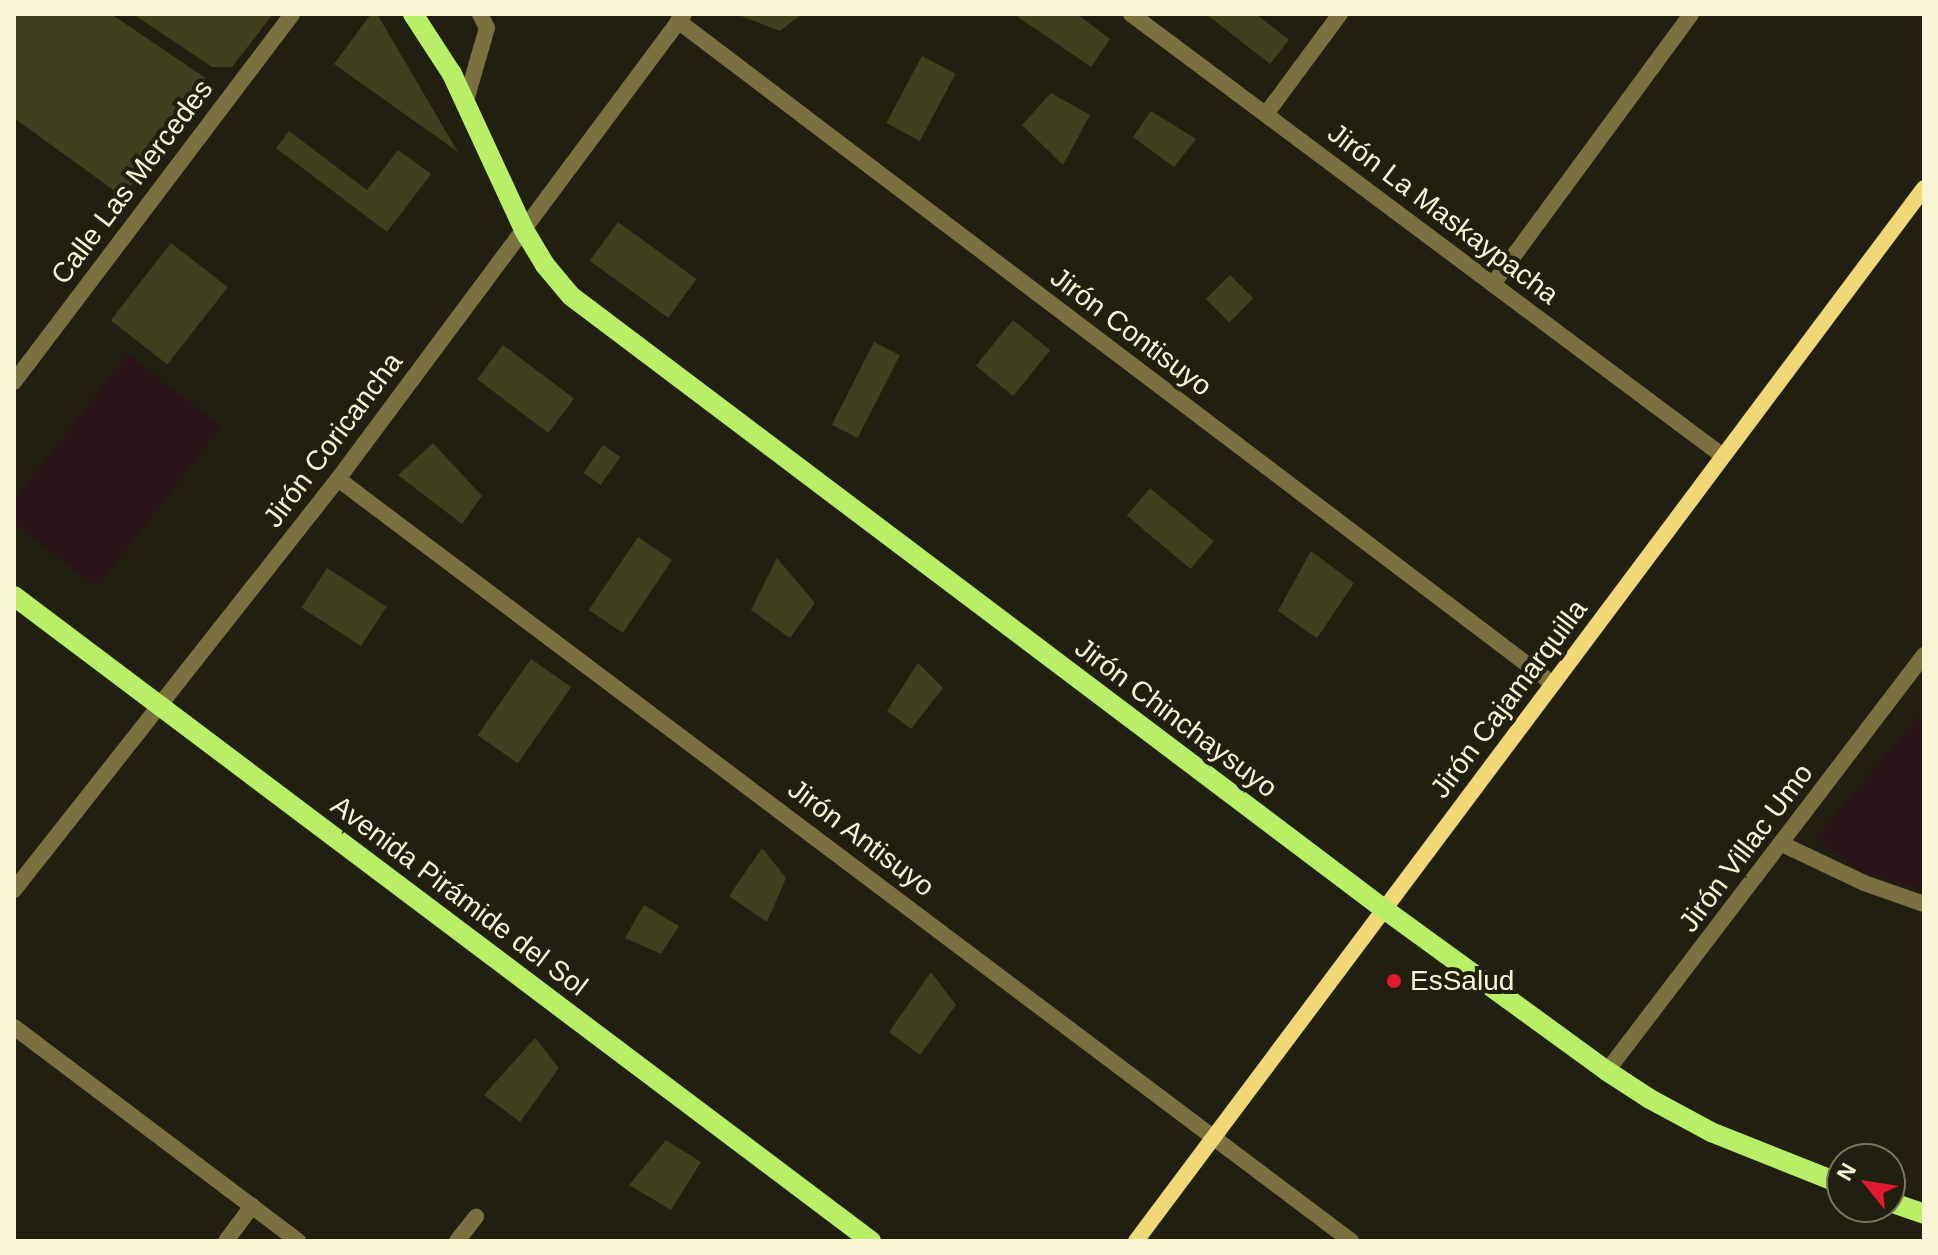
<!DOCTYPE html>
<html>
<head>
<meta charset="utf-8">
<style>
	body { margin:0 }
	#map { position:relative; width:1938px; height:1255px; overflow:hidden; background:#212010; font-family:Helvetica,sans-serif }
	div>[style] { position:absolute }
	.green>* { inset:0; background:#2a1419 }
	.building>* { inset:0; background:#403f1e; transform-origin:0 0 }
	.lane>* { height:16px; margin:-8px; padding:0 8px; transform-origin:8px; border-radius:8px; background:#7b7040 }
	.street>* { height:16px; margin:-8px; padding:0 8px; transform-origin:8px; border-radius:8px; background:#7b7040 }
	.secondary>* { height:16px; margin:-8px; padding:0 8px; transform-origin:8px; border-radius:8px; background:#f0d876 }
	.primary>* { height:20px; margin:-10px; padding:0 10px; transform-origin:10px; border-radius:10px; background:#b8ef67 }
	.dots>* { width:22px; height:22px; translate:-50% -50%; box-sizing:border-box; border:4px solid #212010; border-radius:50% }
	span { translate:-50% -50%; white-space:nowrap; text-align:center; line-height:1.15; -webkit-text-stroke:8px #212010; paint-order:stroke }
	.street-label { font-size:28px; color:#faf6d5 }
	.poi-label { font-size:28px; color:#faf6d5 }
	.left { translate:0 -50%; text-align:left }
	.frame { position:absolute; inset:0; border:16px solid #faf6d5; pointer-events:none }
	.north { position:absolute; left:1826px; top:1143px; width:80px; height:80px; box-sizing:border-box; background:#212010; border:2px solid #78765f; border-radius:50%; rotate:300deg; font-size:22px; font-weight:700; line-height:32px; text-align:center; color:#faf6d5 }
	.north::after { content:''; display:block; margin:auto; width:28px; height:36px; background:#e21931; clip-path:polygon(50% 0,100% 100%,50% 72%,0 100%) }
</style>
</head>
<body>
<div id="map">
	<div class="green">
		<div style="clip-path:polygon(128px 354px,221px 427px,97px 587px,14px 523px,14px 501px)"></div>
		<div style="clip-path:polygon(1924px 710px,1924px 891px,1858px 870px,1816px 838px)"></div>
	</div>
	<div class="building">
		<div style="clip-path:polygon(14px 14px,111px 14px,207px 79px,123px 197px,14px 118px)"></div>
		<div style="clip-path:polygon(133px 14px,273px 14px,232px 67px,212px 67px)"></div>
		<div style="clip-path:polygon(371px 14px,377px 14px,458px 152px,334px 64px)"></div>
		<div style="clip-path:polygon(744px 14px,802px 14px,780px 31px,741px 16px)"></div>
		<div style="clip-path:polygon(1014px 14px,1077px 14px,1110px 39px,1091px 67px)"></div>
		<div style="clip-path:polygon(1206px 14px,1256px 14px,1289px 40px,1270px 64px)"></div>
		<div style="left:922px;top:56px;width:38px;height:76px;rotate:28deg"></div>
		<div style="clip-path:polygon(1051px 93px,1090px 115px,1063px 165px,1022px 125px)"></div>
		<div style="clip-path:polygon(1151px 111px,1196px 139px,1174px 167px,1133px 137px)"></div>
		<div style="clip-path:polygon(289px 131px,367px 190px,398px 150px,431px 174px,387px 232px,276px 148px)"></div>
		<div style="left:618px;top:222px;width:97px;height:48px;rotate:36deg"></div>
		<div style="left:171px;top:243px;width:72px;height:98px;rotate:38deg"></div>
		<div style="left:1230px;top:275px;width:33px;height:34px;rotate:45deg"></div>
		<div style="left:1013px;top:320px;width:48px;height:59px;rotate:39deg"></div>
		<div style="left:874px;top:342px;width:29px;height:93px;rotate:27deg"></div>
		<div style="left:503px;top:345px;width:89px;height:43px;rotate:37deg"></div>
		<div style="clip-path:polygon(433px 443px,482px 496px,462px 524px,398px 475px)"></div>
		<div style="left:603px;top:445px;width:21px;height:34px;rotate:35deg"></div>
		<div style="left:1150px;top:488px;width:83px;height:36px;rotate:40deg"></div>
		<div style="left:638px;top:537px;width:41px;height:88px;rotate:34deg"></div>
		<div style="clip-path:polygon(1311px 551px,1354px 583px,1317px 638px,1278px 611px)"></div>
		<div style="clip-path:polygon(777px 558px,815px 603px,790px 638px,751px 610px)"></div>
		<div style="left:327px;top:568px;width:71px;height:47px;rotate:33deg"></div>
		<div style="left:531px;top:659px;width:49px;height:93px;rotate:35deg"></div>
		<div style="clip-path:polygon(918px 663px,943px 688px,911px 729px,887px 711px)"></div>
		<div style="clip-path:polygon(762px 848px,786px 878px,767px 922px,729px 896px)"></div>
		<div style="clip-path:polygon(644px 905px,679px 926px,661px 954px,625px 938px)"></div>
		<div style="clip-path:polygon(931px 972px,956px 1005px,920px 1055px,889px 1032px)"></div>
		<div style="clip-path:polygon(535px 1038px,559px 1068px,520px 1122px,484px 1095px)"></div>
		<div style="clip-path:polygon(666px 1140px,701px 1162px,671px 1210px,629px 1185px)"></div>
	</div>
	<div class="lane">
		<div style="left:465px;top:104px;width:79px;rotate:-73.9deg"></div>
		<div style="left:487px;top:28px;width:16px;rotate:-117deg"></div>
		<div style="left:226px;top:1241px;width:44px;rotate:-53.4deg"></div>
		<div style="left:457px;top:1241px;width:31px;rotate:-52deg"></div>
	</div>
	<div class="street">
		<div style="left:1131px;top:14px;width:739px;rotate:36.75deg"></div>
		<div style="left:678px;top:21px;width:1098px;rotate:37.15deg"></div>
		<div style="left:1266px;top:114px;width:124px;rotate:-53.5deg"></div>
		<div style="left:1493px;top:284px;width:335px;rotate:-53.7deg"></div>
		<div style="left:14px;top:382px;width:461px;rotate:-52.9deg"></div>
		<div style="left:338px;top:479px;width:1268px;rotate:36.95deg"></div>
		<div style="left:1782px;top:844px;width:91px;rotate:25.4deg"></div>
		<div style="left:1864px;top:883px;width:64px;rotate:19.3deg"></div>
		<div style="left:14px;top:890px;width:523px;rotate:-51.75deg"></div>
		<div style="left:338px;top:479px;width:580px;rotate:-53.35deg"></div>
		<div style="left:14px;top:1027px;width:356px;rotate:37deg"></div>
		<div style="left:1607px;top:1071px;width:523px;rotate:-52.69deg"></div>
	</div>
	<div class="secondary">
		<div style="left:1136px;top:1241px;width:1315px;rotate:-53.19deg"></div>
	</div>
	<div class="primary">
		<div style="left:413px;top:14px;width:72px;rotate:57deg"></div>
		<div style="left:452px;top:74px;width:172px;rotate:65.2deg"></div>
		<div style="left:524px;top:230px;width:41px;rotate:59deg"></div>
		<div style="left:545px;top:265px;width:40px;rotate:50deg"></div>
		<div style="left:571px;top:296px;width:1018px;rotate:37.02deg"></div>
		<div style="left:1384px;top:909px;width:276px;rotate:36deg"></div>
		<div style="left:1607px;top:1071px;width:51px;rotate:33.1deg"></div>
		<div style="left:1650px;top:1099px;width:69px;rotate:28.4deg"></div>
		<div style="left:1711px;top:1132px;width:141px;rotate:21.7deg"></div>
		<div style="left:14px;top:596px;width:1073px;rotate:36.97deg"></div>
		<div style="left:1890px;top:1202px;width:36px;rotate:19deg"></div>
	</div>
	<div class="dots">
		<div style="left:1394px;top:981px;background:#e21931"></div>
	</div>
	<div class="street-label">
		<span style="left:132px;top:182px;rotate:-53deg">Calle Las Mercedes</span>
		<span style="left:1443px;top:214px;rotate:37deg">Jirón La Maskaypacha</span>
		<span style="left:1131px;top:332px;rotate:37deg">Jirón Contisuyo</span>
		<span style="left:333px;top:440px;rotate:-53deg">Jirón Coricancha</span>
		<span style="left:1509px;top:699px;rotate:-53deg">Jirón Cajamarquilla</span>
		<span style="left:1176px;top:718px;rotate:37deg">Jirón Chinchaysuyo</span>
		<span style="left:861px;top:838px;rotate:37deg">Jirón Antisuyo</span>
		<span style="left:1746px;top:848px;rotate:-53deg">Jirón Villac Umo</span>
		<span style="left:459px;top:896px;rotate:37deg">Avenida Pirámide del Sol</span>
	</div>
	<div class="poi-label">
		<span class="left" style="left:1410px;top:981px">EsSalud</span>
	</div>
	<div class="frame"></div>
	<div class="north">N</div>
</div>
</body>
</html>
